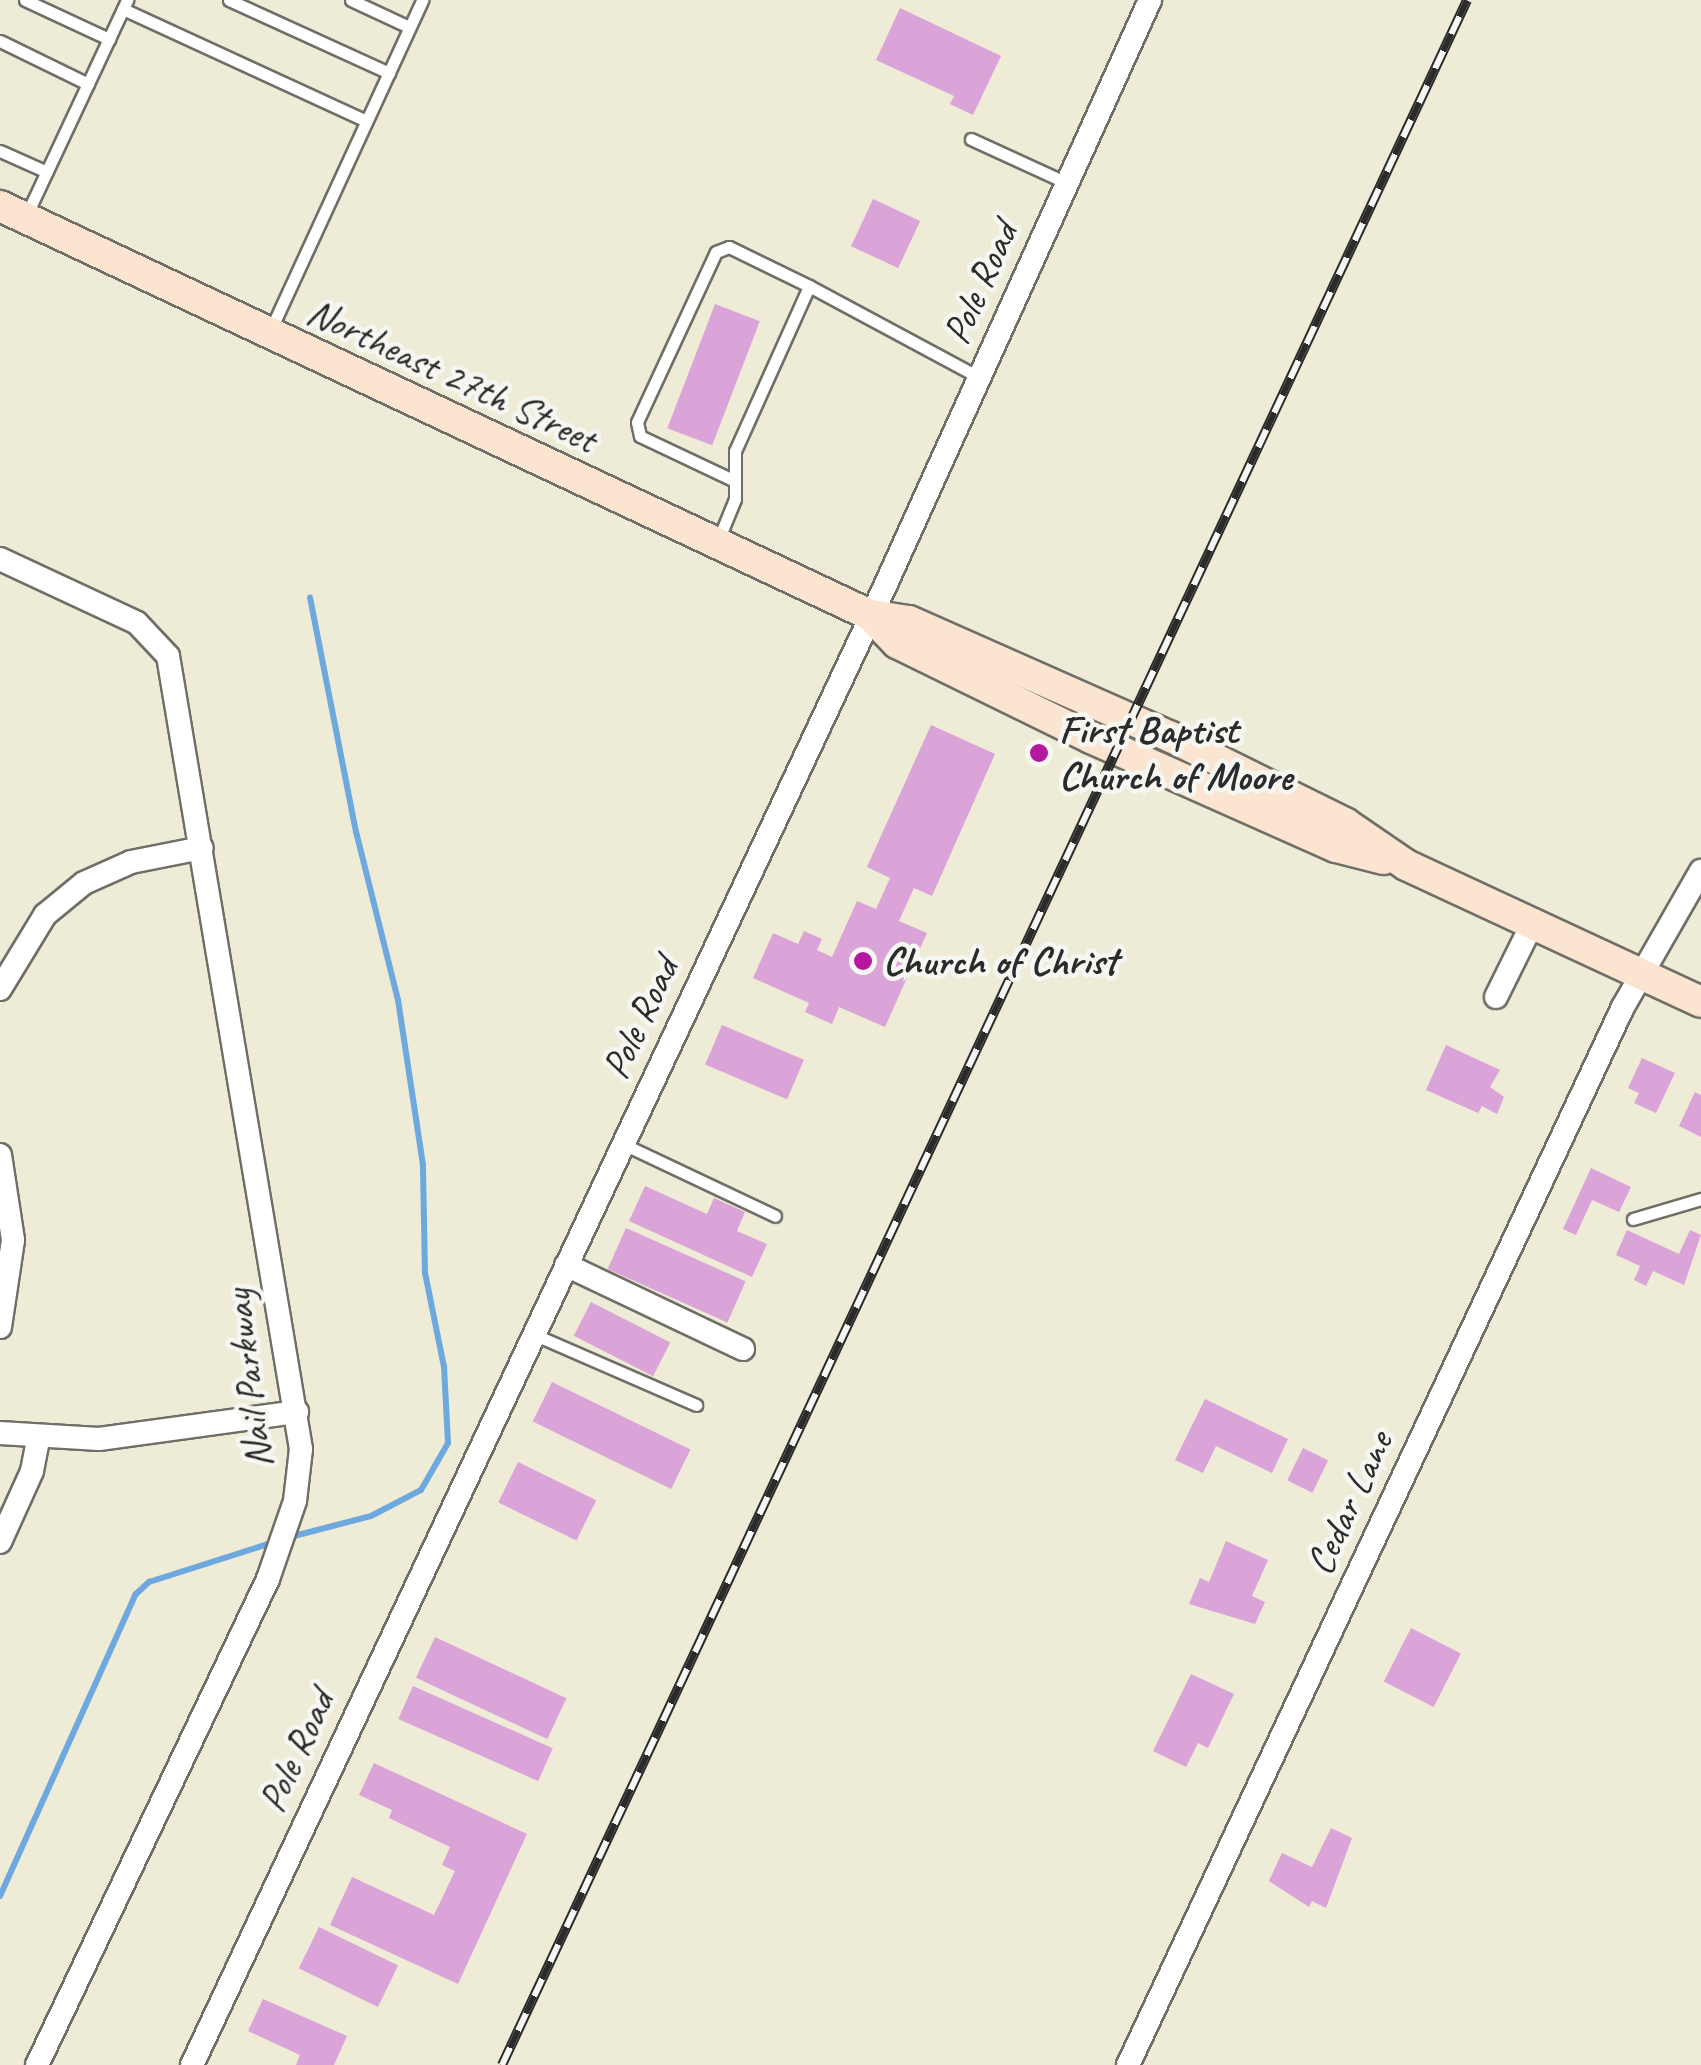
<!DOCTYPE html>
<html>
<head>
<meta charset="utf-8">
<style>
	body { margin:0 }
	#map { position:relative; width:1701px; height:2065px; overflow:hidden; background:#eeebd6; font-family:Caveat,sans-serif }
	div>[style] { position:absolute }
	.stream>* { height:6px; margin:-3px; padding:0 3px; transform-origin:3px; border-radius:3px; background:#6da8de }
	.building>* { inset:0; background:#daa4d8; transform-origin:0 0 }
	.roads { filter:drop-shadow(2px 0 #6f6e67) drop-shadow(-2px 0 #6f6e67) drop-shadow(0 2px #6f6e67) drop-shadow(0 -2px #6f6e67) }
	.service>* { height:11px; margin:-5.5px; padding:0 5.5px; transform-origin:5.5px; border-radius:5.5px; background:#fff }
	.minor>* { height:22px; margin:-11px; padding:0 11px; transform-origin:11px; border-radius:11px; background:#fff }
	.secondary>* { height:30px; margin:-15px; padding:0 15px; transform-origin:15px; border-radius:15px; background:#fce5d0 }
	.rail>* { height:10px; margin-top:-5px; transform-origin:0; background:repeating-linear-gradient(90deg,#f6f6f2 0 19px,#2b2b2b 0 38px); box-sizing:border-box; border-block:2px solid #2b2b2b }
	.dots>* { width:28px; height:28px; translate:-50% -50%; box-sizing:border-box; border:5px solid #f6f6f2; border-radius:50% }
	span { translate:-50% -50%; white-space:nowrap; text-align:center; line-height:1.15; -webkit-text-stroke:9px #f6f6f2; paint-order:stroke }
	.street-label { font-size:40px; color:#2b2b2b }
	.poi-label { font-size:40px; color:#2b2b2b; font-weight:700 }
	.left { translate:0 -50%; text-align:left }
</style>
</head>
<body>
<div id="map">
	<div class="stream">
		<div style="left:290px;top:1537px;width:84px;rotate:-14.5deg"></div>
		<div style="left:371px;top:1516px;width:56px;rotate:-27.5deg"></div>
		<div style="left:421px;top:1490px;width:54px;rotate:-60.1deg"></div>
		<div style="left:448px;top:1443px;width:76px;rotate:-93deg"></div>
		<div style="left:444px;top:1367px;width:96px;rotate:-101.4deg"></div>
		<div style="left:425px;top:1273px;width:108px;rotate:-91.1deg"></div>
		<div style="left:423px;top:1165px;width:167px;rotate:-98.6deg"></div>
		<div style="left:398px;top:1000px;width:173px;rotate:-104deg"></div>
		<div style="left:356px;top:832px;width:239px;rotate:-101.1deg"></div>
		<div style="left:0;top:1896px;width:331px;rotate:-65.8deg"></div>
		<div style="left:136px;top:1594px;width:18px;rotate:-43deg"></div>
		<div style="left:149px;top:1582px;width:131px;rotate:-17.7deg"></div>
	</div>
	<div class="building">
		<div style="clip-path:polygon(900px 8px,1001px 56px,973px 115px,950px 104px,954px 96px,876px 60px)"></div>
		<div style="left:873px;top:199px;width:52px;height:52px;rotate:25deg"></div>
		<div style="left:715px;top:304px;width:48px;height:133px;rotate:21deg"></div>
		<div style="clip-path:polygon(931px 725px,995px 754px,932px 896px,914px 888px,899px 921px,927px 933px,885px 1027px,839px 1007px,832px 1024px,805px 1012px,809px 1003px,753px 978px,773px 933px,798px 944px,804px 931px,822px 939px,817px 950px,832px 957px,857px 901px,876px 909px,890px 878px,867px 867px)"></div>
		<div style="left:722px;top:1025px;width:89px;height:43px;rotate:23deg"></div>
		<div style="clip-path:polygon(1446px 1045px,1500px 1070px,1490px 1087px,1504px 1097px,1497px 1114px,1482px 1106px,1478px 1113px,1426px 1090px)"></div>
		<div style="clip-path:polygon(1642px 1058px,1675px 1073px,1656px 1113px,1634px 1103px,1639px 1093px,1628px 1088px)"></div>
		<div style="clip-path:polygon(1695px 1092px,1701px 1095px,1701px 1137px,1679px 1126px)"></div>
		<div style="clip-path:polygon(1591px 1168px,1631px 1187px,1619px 1212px,1592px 1200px,1576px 1235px,1563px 1229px)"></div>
		<div style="clip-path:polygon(645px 1186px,707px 1214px,714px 1198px,745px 1212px,737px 1231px,767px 1244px,752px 1277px,629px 1221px)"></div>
		<div style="left:626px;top:1228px;width:131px;height:45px;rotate:24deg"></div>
		<div style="clip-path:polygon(1627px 1230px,1679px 1254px,1690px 1230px,1701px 1235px,1684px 1285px,1653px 1271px,1646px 1286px,1634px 1280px,1640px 1266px,1616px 1255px)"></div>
		<div style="left:591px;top:1302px;width:89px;height:38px;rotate:27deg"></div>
		<div style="left:552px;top:1382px;width:154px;height:44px;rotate:26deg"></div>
		<div style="clip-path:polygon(1205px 1399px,1288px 1439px,1272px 1473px,1216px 1446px,1203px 1473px,1175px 1460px)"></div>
		<div style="left:1303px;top:1448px;width:28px;height:36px;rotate:26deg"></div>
		<div style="left:518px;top:1462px;width:87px;height:45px;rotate:26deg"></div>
		<div style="clip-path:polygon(1226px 1541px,1268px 1560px,1252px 1596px,1265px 1602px,1255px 1624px,1189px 1604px,1200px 1578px,1209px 1582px)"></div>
		<div style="left:1411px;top:1628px;width:56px;height:60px;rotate:27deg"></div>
		<div style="left:435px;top:1637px;width:145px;height:45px;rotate:25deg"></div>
		<div style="clip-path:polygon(1191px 1674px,1234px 1694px,1208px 1748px,1198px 1743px,1186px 1767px,1153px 1751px)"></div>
		<div style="left:413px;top:1686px;width:153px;height:36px;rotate:24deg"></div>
		<div style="clip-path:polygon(374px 1763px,527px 1834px,458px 1984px,330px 1925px,352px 1877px,434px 1915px,455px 1871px,442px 1865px,450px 1847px,389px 1818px,392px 1810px,359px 1795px)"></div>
		<div style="clip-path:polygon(1331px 1828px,1352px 1838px,1326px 1908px,1312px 1901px,1309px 1907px,1269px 1881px,1282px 1853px,1312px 1867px)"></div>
		<div style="left:319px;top:1927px;width:88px;height:46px;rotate:26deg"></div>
		<div style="clip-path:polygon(263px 1999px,347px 2036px,334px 2065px,296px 2065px,300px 2055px,248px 2031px)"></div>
	</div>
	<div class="roads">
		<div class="service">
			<div style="left:25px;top:0;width:93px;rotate:24.9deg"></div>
			<div style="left:229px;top:0;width:176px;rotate:24.5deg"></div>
			<div style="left:351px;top:0;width:64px;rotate:25deg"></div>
			<div style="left:123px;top:9px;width:268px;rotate:24.7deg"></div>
			<div style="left:0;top:41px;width:98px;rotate:26deg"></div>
			<div style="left:971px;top:139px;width:106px;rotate:24.6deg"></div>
			<div style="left:0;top:151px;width:51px;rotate:24.1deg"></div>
			<div style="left:25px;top:218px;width:241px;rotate:-64.9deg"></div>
			<div style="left:271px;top:329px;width:362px;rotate:-65.3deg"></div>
			<div style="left:735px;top:481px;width:105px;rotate:-154.7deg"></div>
			<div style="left:640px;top:436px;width:14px;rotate:-102deg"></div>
			<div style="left:637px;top:422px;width:187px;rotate:-65.1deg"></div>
			<div style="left:716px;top:252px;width:14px;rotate:-21deg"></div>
			<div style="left:729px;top:247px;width:89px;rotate:26deg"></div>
			<div style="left:717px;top:543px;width:48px;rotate:-67.8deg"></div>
			<div style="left:735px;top:499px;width:48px;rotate:-90deg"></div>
			<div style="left:735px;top:451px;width:181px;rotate:-65.8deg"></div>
			<div style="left:809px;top:286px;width:193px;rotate:28.2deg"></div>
			<div style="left:623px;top:1144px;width:168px;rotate:25.3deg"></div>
			<div style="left:1633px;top:1219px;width:71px;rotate:-16.4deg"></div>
			<div style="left:533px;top:1334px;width:178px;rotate:23.5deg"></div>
		</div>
		<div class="minor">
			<div style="left:0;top:559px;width:151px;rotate:25deg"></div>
			<div style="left:137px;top:623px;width:45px;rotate:46.8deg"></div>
			<div style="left:168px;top:656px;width:804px;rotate:80.48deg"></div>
			<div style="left:301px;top:1449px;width:52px;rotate:96.6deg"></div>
			<div style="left:295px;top:1501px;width:83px;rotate:109.1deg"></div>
			<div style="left:268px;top:1579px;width:538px;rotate:115.42deg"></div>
			<div style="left:0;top:989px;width:87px;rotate:-58.7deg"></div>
			<div style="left:45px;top:915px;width:50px;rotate:-39.4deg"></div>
			<div style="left:84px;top:883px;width:51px;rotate:-24.1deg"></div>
			<div style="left:131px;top:862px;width:72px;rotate:-11.2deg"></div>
			<div style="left:1496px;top:997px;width:81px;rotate:-63.7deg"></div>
			<div style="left:0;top:1155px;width:86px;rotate:81.3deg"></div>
			<div style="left:13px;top:1240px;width:88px;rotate:98.5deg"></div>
			<div style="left:566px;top:1265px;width:196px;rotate:25.4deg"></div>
			<div style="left:0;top:1433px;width:99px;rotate:3.5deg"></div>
			<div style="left:99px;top:1439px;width:200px;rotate:-7.8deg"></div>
			<div style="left:0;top:1542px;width:78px;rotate:-65.7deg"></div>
			<div style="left:32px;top:1471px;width:33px;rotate:-79deg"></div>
			<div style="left:192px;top:2065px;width:1636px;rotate:-64.89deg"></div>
			<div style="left:886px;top:584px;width:641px;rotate:-65.67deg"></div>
			<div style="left:1128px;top:2065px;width:1168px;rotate:-64.93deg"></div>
			<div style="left:1623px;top:1007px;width:157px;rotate:-60.2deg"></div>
		</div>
		<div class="secondary">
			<div style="left:0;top:206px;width:961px;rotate:25.18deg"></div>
			<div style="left:870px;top:615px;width:39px;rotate:9deg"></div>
			<div style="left:909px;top:621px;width:287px;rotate:23.9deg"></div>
			<div style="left:1171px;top:737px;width:194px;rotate:26.3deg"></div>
			<div style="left:1345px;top:823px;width:74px;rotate:34.5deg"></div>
			<div style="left:1406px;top:865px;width:325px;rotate:24.9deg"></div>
			<div style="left:870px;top:615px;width:39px;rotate:46deg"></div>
			<div style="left:897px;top:643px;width:216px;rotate:26.1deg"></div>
			<div style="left:1091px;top:738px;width:268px;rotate:24deg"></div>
			<div style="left:1336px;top:847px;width:49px;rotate:14.3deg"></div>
		</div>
	</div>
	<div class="rail">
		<div style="left:502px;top:2065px;width:2279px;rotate:-64.95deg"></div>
	</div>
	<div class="dots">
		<div style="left:1039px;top:753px;background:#b5179e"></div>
		<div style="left:863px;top:961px;background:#b5179e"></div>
	</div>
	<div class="street-label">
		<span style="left:980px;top:283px;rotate:-66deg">Pole Road</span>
		<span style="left:452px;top:375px;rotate:25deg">Northeast 27th Street</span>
		<span style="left:640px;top:1018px;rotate:-65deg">Pole Road</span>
		<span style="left:248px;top:1379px;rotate:-97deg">Nail Parkway</span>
		<span style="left:1349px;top:1503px;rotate:-65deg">Cedar Lane</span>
		<span style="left:296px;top:1751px;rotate:-65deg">Pole Road</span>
	</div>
	<div class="poi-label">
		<span class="left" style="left:1059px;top:753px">First Baptist<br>Church of Moore</span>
		<span class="left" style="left:883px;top:961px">Church of Christ</span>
	</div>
</div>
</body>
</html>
